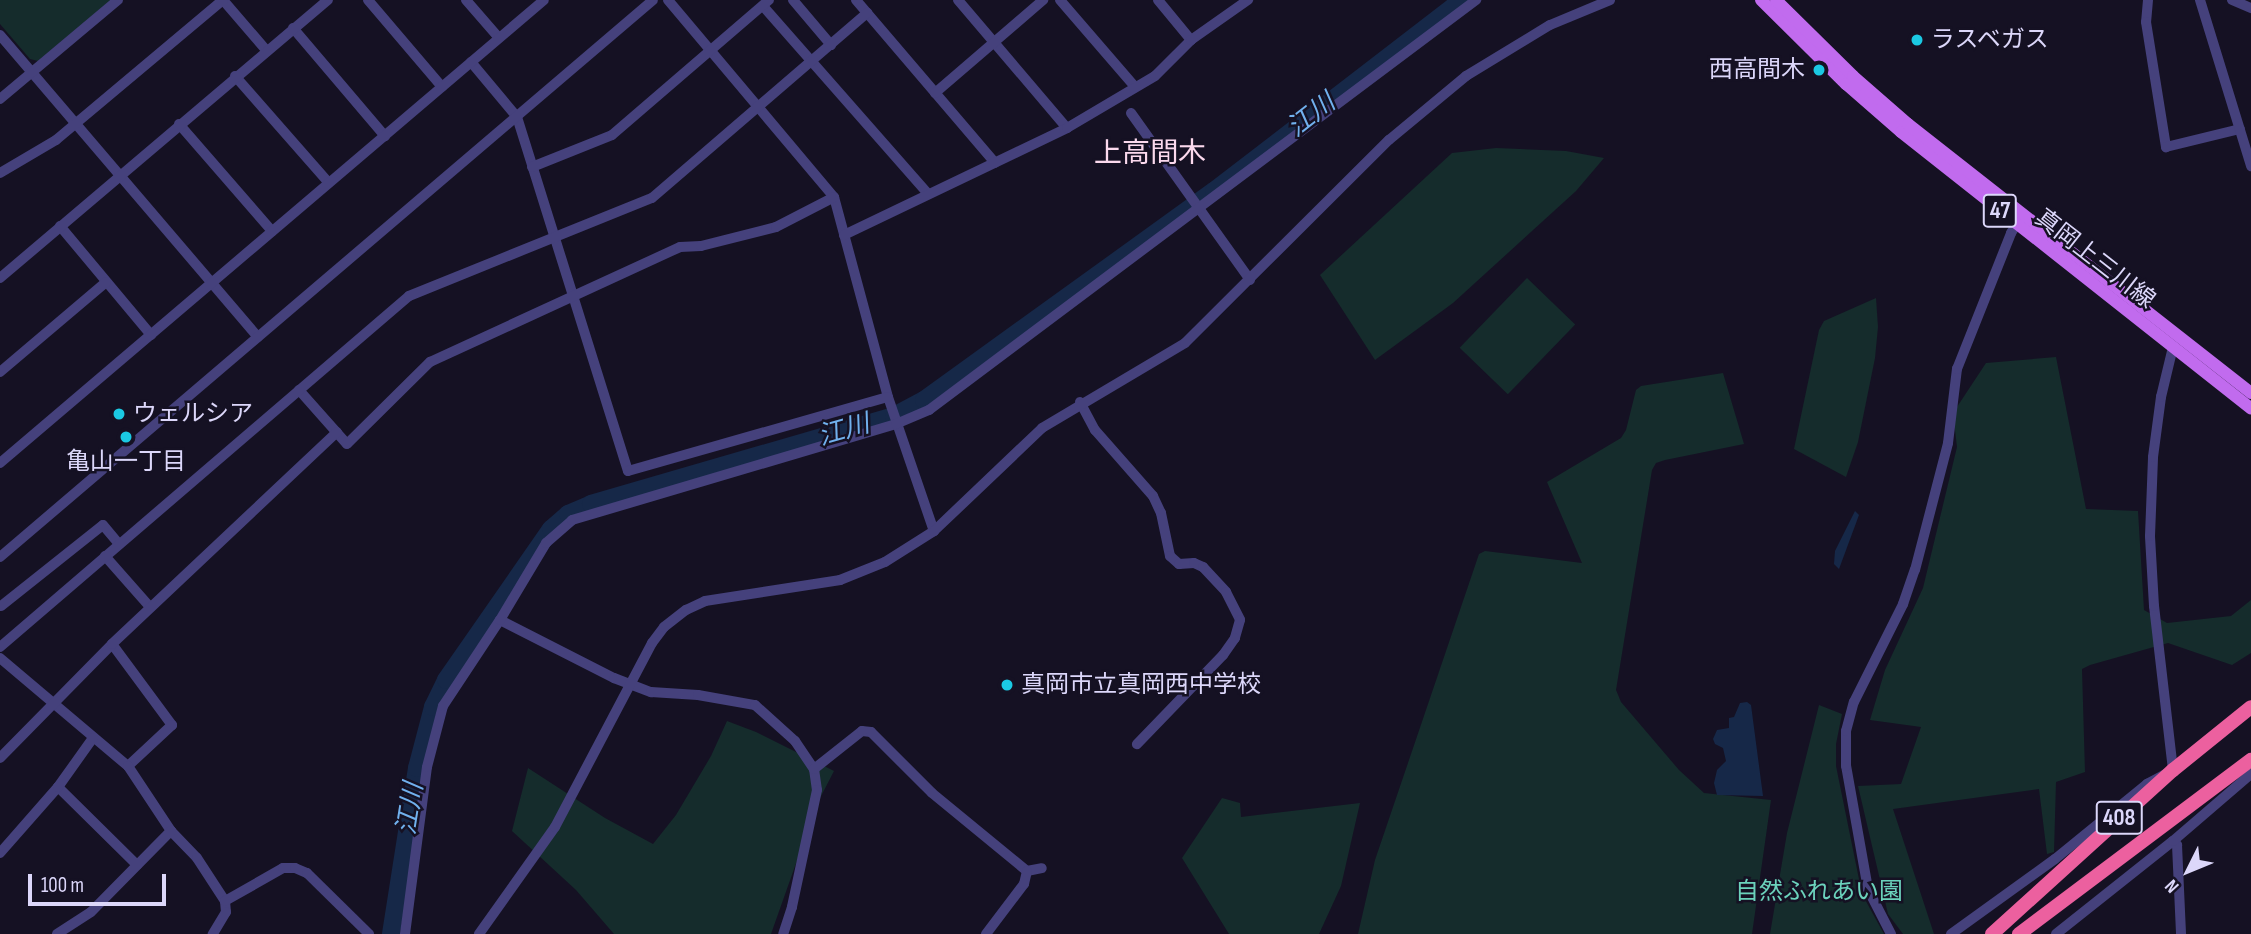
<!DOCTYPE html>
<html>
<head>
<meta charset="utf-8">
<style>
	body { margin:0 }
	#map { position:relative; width:2251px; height:934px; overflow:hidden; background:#151123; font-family:"Sofia Sans Condensed","Noto Sans JP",sans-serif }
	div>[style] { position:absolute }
	.green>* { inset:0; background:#152c2c; transform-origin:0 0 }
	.water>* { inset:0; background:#162848 }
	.river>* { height:18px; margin:-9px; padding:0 9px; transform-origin:9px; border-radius:9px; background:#162848 }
	.minor>* { height:10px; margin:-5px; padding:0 5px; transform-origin:5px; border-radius:5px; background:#45417c }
	.major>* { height:12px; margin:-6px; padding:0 6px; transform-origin:6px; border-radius:6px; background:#c16bee }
	.highway>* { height:14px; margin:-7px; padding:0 7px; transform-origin:7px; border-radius:7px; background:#ec609f }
	.dots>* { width:19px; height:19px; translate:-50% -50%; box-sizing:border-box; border:4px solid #151123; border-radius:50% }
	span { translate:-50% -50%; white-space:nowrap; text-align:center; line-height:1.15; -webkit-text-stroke:5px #151123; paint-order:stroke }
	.shield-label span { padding:2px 5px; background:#151123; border:2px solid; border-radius:5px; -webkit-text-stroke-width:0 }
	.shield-label { font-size:23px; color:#dcd7fa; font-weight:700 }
	.poi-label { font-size:24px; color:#dcd7fa }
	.left { translate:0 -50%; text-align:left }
	.right { translate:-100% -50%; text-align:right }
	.street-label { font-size:24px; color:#dcd7fa }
	.park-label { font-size:24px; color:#6bd2bc }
	.water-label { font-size:26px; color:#71b1ee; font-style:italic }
	.quarter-label { font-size:28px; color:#fbd9ed }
	.north { position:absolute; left:2153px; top:836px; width:70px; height:70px; -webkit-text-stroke:5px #151123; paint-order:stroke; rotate:227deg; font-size:19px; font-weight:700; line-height:28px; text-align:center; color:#dcd7fa }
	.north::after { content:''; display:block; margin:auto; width:24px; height:32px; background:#dcd7fa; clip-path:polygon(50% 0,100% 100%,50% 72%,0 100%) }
	.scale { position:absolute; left:28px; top:874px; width:138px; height:32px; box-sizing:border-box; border:4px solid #dcd7fa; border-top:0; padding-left:9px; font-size:21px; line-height:24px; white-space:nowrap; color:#dcd7fa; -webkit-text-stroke:5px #151123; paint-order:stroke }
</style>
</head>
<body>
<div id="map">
	<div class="green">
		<div style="clip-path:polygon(0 0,111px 0,38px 61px,30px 59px,0 24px)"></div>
		<div style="clip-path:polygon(1496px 148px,1566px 151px,1604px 158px,1576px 191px,1453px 303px,1375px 360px,1320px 275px,1452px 153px)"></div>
		<div style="left:1527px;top:278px;width:67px;height:97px;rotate:44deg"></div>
		<div style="clip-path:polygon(1876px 298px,1878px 327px,1875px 358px,1858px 442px,1846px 477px,1794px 449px,1819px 330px,1824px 321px)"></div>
		<div style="clip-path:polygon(2056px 357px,2086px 509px,2138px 511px,2144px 610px,2167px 623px,2231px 616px,2251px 600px,2251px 653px,2232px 665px,2168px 643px,2090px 665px,2082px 669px,2085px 772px,2056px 782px,2054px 852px,2047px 854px,2039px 789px,1893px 809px,1934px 934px,1903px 934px,1888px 914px,1858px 786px,1901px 784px,1921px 727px,1870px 720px,1885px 670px,1923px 588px,1957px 447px,1953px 413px,1986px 363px)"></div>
		<div style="clip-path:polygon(1723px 373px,1744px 444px,1665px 460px,1656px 463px,1652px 470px,1616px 690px,1621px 702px,1679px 770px,1704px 793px,1771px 800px,1752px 934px,1358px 934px,1375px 860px,1479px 554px,1485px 551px,1582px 563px,1547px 482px,1621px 438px,1626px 430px,1636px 390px,1641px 386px)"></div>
		<div style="clip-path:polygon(1819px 705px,1842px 714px,1836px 744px,1836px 766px,1862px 894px,1884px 934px,1770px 934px,1787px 833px)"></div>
		<div style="clip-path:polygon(727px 721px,756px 732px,834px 771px,817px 804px,771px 934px,614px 934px,576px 890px,512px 831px,528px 768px,605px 818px,653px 844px,676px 815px,711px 756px)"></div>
		<div style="clip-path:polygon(1222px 798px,1240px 803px,1241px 817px,1360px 803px,1341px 886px,1319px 934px,1229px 934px,1182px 858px)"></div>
	</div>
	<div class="water">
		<div style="clip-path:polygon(1855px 511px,1859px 515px,1839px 569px,1834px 564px,1835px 551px)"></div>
		<div style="clip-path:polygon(1747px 702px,1751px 705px,1763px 796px,1717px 795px,1714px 783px,1717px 770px,1726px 761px,1723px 748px,1715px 744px,1713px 739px,1717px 730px,1729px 728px,1729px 718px,1734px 717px,1740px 703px)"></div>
	</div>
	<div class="river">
		<div style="left:391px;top:934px;width:168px;rotate:-81.1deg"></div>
		<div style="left:417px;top:768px;width:63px;rotate:-75.3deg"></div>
		<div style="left:433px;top:707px;width:30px;rotate:-64deg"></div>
		<div style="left:446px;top:680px;width:184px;rotate:-55.2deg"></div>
		<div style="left:551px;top:529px;width:23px;rotate:-41deg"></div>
		<div style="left:568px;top:514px;width:25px;rotate:-23deg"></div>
		<div style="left:591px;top:504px;width:316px;rotate:-16.2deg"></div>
		<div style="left:894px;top:416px;width:34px;rotate:-28deg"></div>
		<div style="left:924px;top:400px;width:357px;rotate:-35.8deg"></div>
		<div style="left:1214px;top:191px;width:313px;rotate:-37.6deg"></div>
	</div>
	<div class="minor">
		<div style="left:223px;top:0;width:66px;rotate:49.3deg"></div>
		<div style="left:368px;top:0;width:114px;rotate:49.6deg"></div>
		<div style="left:466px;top:0;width:50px;rotate:49deg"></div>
		<div style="left:668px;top:0;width:258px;rotate:49.9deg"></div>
		<div style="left:834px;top:197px;width:207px;rotate:74.9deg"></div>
		<div style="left:888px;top:397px;width:142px;rotate:71.1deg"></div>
		<div style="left:793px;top:0;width:59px;rotate:49.8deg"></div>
		<div style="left:856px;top:0;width:214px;rotate:49.5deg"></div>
		<div style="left:958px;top:0;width:168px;rotate:49.6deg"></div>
		<div style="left:1060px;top:0;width:115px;rotate:49.2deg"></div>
		<div style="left:1158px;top:0;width:52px;rotate:50.5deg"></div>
		<div style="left:2148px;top:0;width:22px;rotate:95deg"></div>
		<div style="left:2146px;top:22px;width:127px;rotate:80.9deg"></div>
		<div style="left:2166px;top:147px;width:76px;rotate:-13.7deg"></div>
		<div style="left:2200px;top:0;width:174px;rotate:72.9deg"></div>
		<div style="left:2232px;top:0;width:21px;rotate:23deg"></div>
		<div style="left:763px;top:6px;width:250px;rotate:48.7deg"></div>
		<div style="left:293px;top:28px;width:142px;rotate:49.6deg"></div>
		<div style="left:0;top:35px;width:397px;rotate:49.5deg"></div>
		<div style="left:471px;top:62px;width:72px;rotate:50.1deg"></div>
		<div style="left:517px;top:117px;width:371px;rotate:72.6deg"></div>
		<div style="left:628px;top:471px;width:270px;rotate:-15.9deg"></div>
		<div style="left:235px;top:76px;width:142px;rotate:48.7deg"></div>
		<div style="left:935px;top:93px;width:143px;rotate:-40.7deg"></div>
		<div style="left:0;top:99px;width:154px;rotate:-40deg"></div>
		<div style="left:1131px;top:113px;width:205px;rotate:54.5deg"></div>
		<div style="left:179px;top:124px;width:142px;rotate:49deg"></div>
		<div style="left:532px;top:167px;width:86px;rotate:-21.8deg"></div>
		<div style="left:612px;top:135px;width:207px;rotate:-40.7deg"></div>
		<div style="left:0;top:173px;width:65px;rotate:-30.5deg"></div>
		<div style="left:56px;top:140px;width:218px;rotate:-40deg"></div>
		<div style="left:60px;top:226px;width:142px;rotate:50.1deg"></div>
		<div style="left:844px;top:235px;width:247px;rotate:-25.6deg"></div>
		<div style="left:1067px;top:128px;width:102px;rotate:-30.6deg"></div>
		<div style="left:1155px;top:76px;width:51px;rotate:-45deg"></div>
		<div style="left:1191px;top:40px;width:70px;rotate:-35.1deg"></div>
		<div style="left:0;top:278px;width:430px;rotate:-40.3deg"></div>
		<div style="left:0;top:372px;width:139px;rotate:-40.3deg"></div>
		<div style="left:299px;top:390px;width:72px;rotate:48.4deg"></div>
		<div style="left:347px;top:444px;width:117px;rotate:-44.7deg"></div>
		<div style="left:430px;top:362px;width:275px;rotate:-24.7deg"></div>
		<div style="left:680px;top:247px;width:21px;rotate:-3deg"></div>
		<div style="left:701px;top:246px;width:77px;rotate:-14.2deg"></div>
		<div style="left:776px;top:227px;width:65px;rotate:-27.3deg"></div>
		<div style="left:1080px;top:402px;width:32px;rotate:62deg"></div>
		<div style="left:1095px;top:430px;width:88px;rotate:48.7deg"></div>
		<div style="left:1153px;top:496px;width:19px;rotate:65deg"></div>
		<div style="left:1161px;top:513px;width:44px;rotate:78.2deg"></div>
		<div style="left:1170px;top:556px;width:12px;rotate:42deg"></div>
		<div style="left:1179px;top:564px;width:15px;rotate:-4deg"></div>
		<div style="left:1194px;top:563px;width:10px;rotate:24deg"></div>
		<div style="left:1203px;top:567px;width:34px;rotate:47deg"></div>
		<div style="left:1226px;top:592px;width:31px;rotate:63deg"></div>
		<div style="left:1240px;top:620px;width:19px;rotate:106deg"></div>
		<div style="left:1235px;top:638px;width:21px;rotate:125deg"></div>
		<div style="left:1223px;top:655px;width:124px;rotate:134deg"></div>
		<div style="left:0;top:463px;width:714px;rotate:-40.4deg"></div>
		<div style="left:105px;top:556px;width:68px;rotate:48.6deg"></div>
		<div style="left:0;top:557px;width:858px;rotate:-40.46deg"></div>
		<div style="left:1px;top:606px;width:130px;rotate:-38.5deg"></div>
		<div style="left:103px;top:525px;width:25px;rotate:50deg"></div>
		<div style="left:500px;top:620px;width:128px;rotate:27deg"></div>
		<div style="left:614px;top:678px;width:40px;rotate:21deg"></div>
		<div style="left:651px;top:692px;width:47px;rotate:3.7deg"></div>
		<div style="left:698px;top:695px;width:58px;rotate:10deg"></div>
		<div style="left:755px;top:705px;width:54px;rotate:42deg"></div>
		<div style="left:795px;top:741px;width:34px;rotate:56deg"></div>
		<div style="left:814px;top:769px;width:21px;rotate:82deg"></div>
		<div style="left:817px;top:790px;width:120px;rotate:102.1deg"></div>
		<div style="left:792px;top:907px;width:28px;rotate:108deg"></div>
		<div style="left:112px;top:644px;width:101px;rotate:53.5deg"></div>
		<div style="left:172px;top:725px;width:60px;rotate:137deg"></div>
		<div style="left:0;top:647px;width:539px;rotate:-40.64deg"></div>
		<div style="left:409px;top:296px;width:262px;rotate:-22deg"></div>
		<div style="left:652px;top:198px;width:284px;rotate:-40.7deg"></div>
		<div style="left:0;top:658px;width:167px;rotate:40.2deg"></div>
		<div style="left:128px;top:766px;width:78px;rotate:56.5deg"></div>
		<div style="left:171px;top:831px;width:37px;rotate:46deg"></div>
		<div style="left:197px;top:858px;width:51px;rotate:56.9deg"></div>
		<div style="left:225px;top:901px;width:11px;rotate:85deg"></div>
		<div style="left:226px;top:912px;width:26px;rotate:121deg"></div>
		<div style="left:0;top:758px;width:160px;rotate:-45.5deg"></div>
		<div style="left:112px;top:644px;width:309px;rotate:-43.3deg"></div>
		<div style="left:814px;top:769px;width:61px;rotate:-38.4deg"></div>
		<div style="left:862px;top:731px;width:9px;rotate:6deg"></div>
		<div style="left:871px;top:732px;width:86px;rotate:45deg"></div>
		<div style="left:932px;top:793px;width:123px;rotate:39.4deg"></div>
		<div style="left:1027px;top:871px;width:15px;rotate:-11deg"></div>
		<div style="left:58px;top:787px;width:111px;rotate:44.6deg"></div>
		<div style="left:2173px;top:841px;width:6px;rotate:45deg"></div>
		<div style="left:2177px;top:845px;width:89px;rotate:87.4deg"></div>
		<div style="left:0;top:853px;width:88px;rotate:-48.7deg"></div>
		<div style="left:58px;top:787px;width:60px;rotate:-54.5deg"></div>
		<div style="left:225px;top:901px;width:67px;rotate:-29.6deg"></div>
		<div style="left:283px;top:868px;width:12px"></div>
		<div style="left:295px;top:868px;width:13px;rotate:23deg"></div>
		<div style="left:307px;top:873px;width:87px;rotate:44.5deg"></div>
		<div style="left:57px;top:934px;width:40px;rotate:-32.9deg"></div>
		<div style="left:91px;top:912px;width:114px;rotate:-45.4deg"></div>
		<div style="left:405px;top:934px;width:168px;rotate:-82.5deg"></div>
		<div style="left:427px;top:767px;width:63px;rotate:-75.3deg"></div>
		<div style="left:443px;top:706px;width:103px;rotate:-56.5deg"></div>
		<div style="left:500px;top:620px;width:90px;rotate:-59.1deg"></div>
		<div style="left:546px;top:543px;width:35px;rotate:-41deg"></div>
		<div style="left:572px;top:520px;width:338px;rotate:-16.5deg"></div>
		<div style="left:896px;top:424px;width:36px;rotate:-23deg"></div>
		<div style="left:929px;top:410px;width:684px;rotate:-36.85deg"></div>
		<div style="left:479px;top:934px;width:131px;rotate:-54.6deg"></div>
		<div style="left:555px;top:827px;width:208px;rotate:-62.2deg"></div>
		<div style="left:652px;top:643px;width:20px;rotate:-53deg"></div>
		<div style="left:664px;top:627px;width:28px;rotate:-38deg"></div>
		<div style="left:686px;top:610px;width:21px;rotate:-25deg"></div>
		<div style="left:705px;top:601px;width:137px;rotate:-8.8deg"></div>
		<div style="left:840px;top:580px;width:48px;rotate:-21.8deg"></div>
		<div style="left:885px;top:562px;width:58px;rotate:-32.3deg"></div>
		<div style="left:934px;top:531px;width:149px;rotate:-43.6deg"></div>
		<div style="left:1042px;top:428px;width:166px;rotate:-30.7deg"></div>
		<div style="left:1185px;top:343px;width:288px;rotate:-44.9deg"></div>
		<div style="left:1389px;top:140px;width:100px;rotate:-39.7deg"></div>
		<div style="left:1466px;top:76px;width:98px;rotate:-31.3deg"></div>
		<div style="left:1550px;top:25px;width:65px;rotate:-22.6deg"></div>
		<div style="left:986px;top:934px;width:63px;rotate:-52.8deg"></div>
		<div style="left:1024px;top:884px;width:13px;rotate:-77deg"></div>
		<div style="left:1891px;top:934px;width:51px;rotate:-117.1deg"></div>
		<div style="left:1868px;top:889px;width:125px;rotate:-100.1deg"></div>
		<div style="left:1846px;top:766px;width:35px;rotate:-90deg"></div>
		<div style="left:1846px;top:731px;width:30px;rotate:-75deg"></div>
		<div style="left:1854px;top:702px;width:110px;rotate:-63.4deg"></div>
		<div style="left:1903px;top:604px;width:36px;rotate:-71deg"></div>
		<div style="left:1915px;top:570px;width:131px;rotate:-75.4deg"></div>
		<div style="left:1948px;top:443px;width:75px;rotate:-83.1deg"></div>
		<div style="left:1957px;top:369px;width:146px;rotate:-68.3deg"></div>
		<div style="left:2011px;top:233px;width:17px;rotate:-57deg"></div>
		<div style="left:1951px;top:934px;width:128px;rotate:-35.8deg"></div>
		<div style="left:2055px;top:859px;width:119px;rotate:-39.2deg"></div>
		<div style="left:2147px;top:784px;width:30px;rotate:-28deg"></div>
		<div style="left:2173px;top:770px;width:165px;rotate:-96.6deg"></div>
		<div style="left:2154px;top:606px;width:70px;rotate:-93.3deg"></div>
		<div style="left:2150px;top:536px;width:79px;rotate:-87.8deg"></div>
		<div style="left:2153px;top:457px;width:61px;rotate:-82.4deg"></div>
		<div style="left:2161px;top:397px;width:51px;rotate:-76.5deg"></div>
		<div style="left:2056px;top:934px;width:149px;rotate:-38.5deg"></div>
		<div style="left:2173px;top:841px;width:103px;rotate:-40.7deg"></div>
	</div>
	<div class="major">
		<div style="left:1761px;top:0;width:120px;rotate:44.7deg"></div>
		<div style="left:1846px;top:84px;width:73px;rotate:41.1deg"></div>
		<div style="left:1901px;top:132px;width:446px;rotate:38.3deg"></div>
		<div style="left:1776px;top:0;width:108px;rotate:44.6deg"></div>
		<div style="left:1853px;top:76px;width:73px;rotate:41.1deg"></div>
		<div style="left:1908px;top:124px;width:436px;rotate:38.1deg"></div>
	</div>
	<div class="highway">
		<div style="left:1992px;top:934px;width:244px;rotate:-42.2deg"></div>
		<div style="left:2173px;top:770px;width:100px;rotate:-38.9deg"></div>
		<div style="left:2019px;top:934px;width:290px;rotate:-36.9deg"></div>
	</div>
	<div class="dots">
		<div style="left:1917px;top:40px;background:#1bc9e3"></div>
		<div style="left:1819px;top:70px;background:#1bc9e3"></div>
		<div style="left:119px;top:414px;background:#1bc9e3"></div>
		<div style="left:126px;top:437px;background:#1bc9e3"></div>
		<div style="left:1007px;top:685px;background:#1bc9e3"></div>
	</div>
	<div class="shield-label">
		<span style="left:2000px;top:211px">47</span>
		<span style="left:2119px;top:818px">408</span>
	</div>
	<div class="poi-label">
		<span class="left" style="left:1931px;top:40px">ラスベガス</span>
		<span class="right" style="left:1805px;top:70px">西高間木</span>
		<span class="left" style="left:133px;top:414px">ウェルシア</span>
		<span style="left:126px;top:462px">亀山一丁目</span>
		<span class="left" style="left:1021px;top:685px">真岡市立真岡西中学校</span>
	</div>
	<div class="street-label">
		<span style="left:2095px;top:259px;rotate:38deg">真岡上三川線</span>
	</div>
	<div class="park-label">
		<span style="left:1819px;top:892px">自然ふれあい園</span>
	</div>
	<div class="water-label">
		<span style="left:1312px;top:116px;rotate:-38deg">江川</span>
		<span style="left:844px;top:431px;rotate:-16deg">江川</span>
		<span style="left:411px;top:809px;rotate:-81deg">江川</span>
	</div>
	<div class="quarter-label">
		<span style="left:1150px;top:154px">上高間木</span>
	</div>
	<div class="north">N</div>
	<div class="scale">100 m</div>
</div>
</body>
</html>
